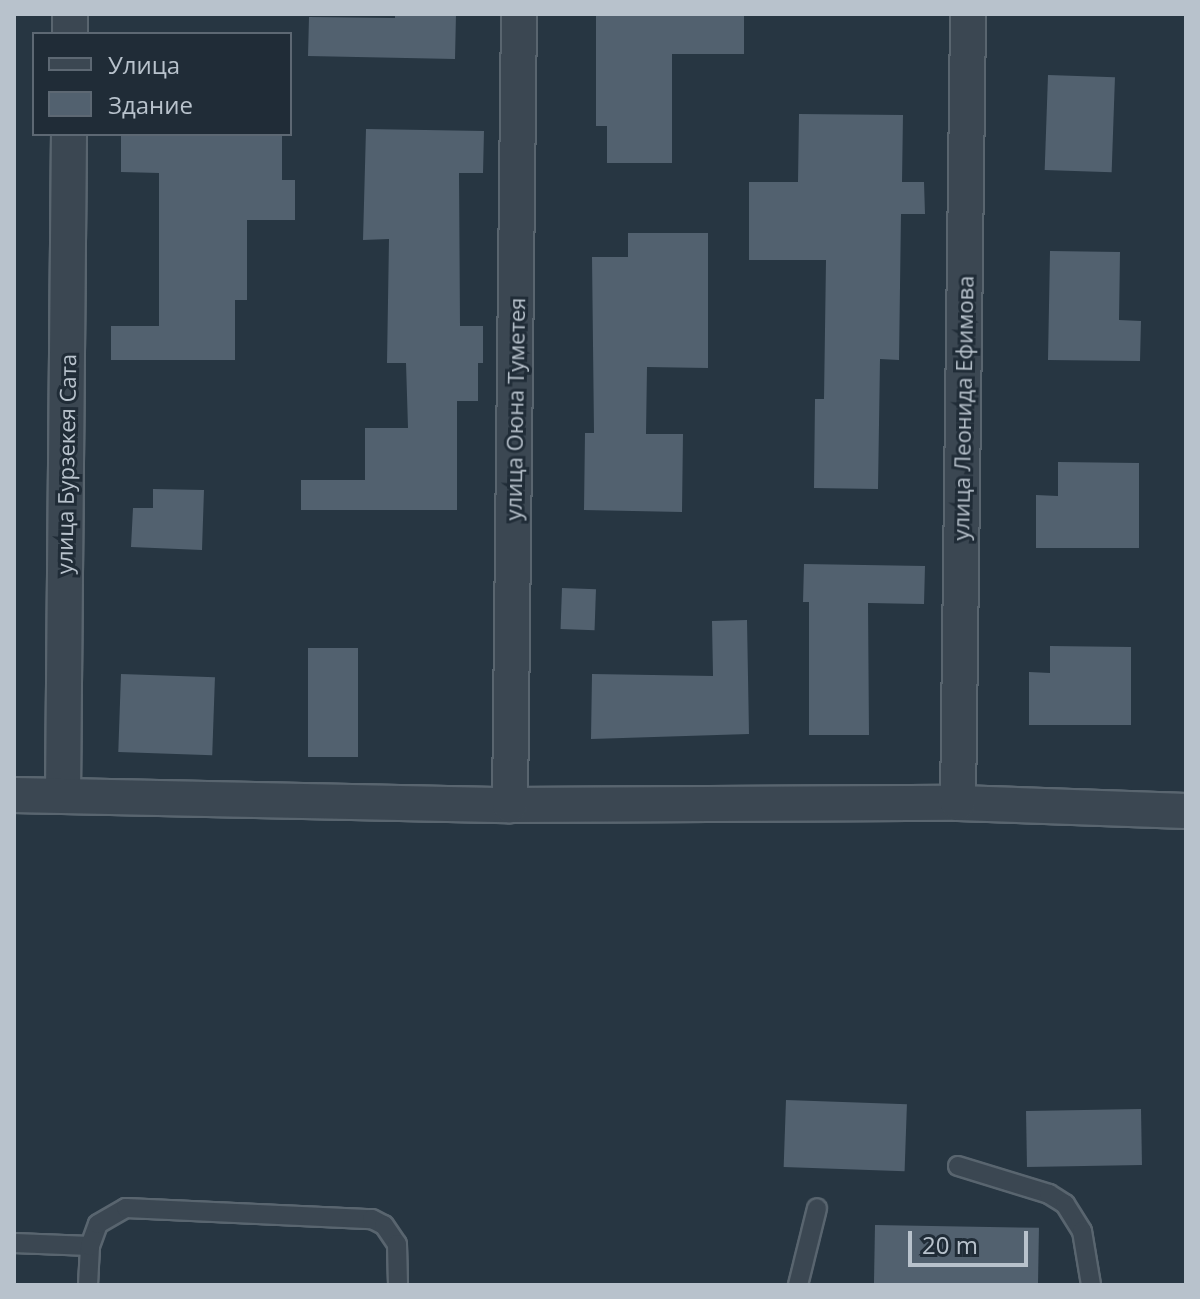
<!DOCTYPE html>
<html>
<head>
<meta charset="utf-8">
<style>
	body { margin:0 }
	#map { position:relative; width:1200px; height:1299px; overflow:hidden; background:#273642; font-family:"Open Sans",sans-serif }
	div>[style] { position:absolute }
	.building>* { inset:0; background:#52616f; transform-origin:0 0 }
	.roads { filter:drop-shadow(2px 0 #59656f) drop-shadow(-2px 0 #59656f) drop-shadow(0 2px #59656f) drop-shadow(0 -2px #59656f) }
	.lane>* { height:18px; margin:-9px; padding:0 9px; transform-origin:9px; border-radius:9px; background:#3b4752 }
	.street>* { height:34px; margin:-17px; padding:0 17px; transform-origin:17px; border-radius:17px; background:#3b4752 }
	span { translate:-50% -50%; white-space:nowrap; text-align:center; line-height:1.15; -webkit-text-stroke:6px #202c37; paint-order:stroke }
	.street-label { font-size:22px; color:#b8c2cc }
	.frame { position:absolute; inset:0; border:16px solid #b8c2cc; pointer-events:none }
	.legend { position:absolute; left:32px; top:32px; width:260px; height:104px; box-sizing:border-box; background:#202c37; border:2px solid #5d6873; margin:0; padding:10px 14px; list-style:none; font-size:24px; color:#b8c2cc }
	.legend li { display:flex; align-items:center; gap:16px; height:40px }
	.legend b { width:40px; border:2px solid #5d6873 }
	.scale { position:absolute; left:908px; top:1231px; width:120px; height:36px; box-sizing:border-box; border:4px solid #b8c2cc; border-top:0; padding-left:10px; font-size:24px; line-height:28px; white-space:nowrap; color:#b8c2cc; -webkit-text-stroke:6px #202c37; paint-order:stroke }
</style>
</head>
<body>
<div id="map">
	<div class="building">
		<div style="clip-path:polygon(395px 14px,456px 14px,455px 59px,308px 56px,309px 17px,395px 18px)"></div>
		<div style="clip-path:polygon(596px 14px,744px 14px,744px 54px,672px 54px,672px 163px,607px 163px,607px 126px,596px 126px)"></div>
		<div style="left:1048px;top:75px;width:67px;height:95px;rotate:2deg"></div>
		<div style="clip-path:polygon(799px 114px,903px 115px,902px 182px,924px 182px,925px 214px,901px 214px,899px 360px,880px 359px,878px 489px,814px 488px,815px 399px,824px 399px,826px 260px,749px 260px,749px 182px,798px 182px)"></div>
		<div style="clip-path:polygon(366px 129px,484px 131px,483px 173px,459px 173px,460px 326px,483px 326px,483px 363px,478px 363px,478px 401px,457px 401px,457px 510px,301px 510px,301px 480px,365px 480px,365px 428px,408px 428px,406px 363px,387px 363px,389px 239px,363px 240px)"></div>
		<div style="clip-path:polygon(121px 134px,282px 134px,282px 180px,295px 180px,295px 220px,247px 220px,247px 300px,235px 300px,235px 360px,111px 360px,111px 326px,159px 326px,159px 173px,121px 172px)"></div>
		<div style="clip-path:polygon(628px 233px,708px 233px,708px 368px,647px 367px,646px 434px,683px 434px,682px 512px,584px 510px,585px 433px,594px 433px,592px 257px,628px 257px)"></div>
		<div style="clip-path:polygon(1050px 251px,1120px 252px,1119px 320px,1141px 321px,1140px 361px,1048px 360px)"></div>
		<div style="clip-path:polygon(1058px 462px,1139px 463px,1139px 548px,1036px 548px,1036px 495px,1058px 496px)"></div>
		<div style="clip-path:polygon(153px 489px,204px 490px,202px 550px,131px 547px,133px 508px,153px 508px)"></div>
		<div style="clip-path:polygon(804px 564px,925px 566px,924px 604px,868px 603px,869px 735px,809px 735px,809px 602px,803px 602px)"></div>
		<div style="left:562px;top:588px;width:34px;height:41px;rotate:2deg"></div>
		<div style="clip-path:polygon(747px 620px,749px 734px,591px 739px,592px 674px,713px 676px,712px 621px)"></div>
		<div style="clip-path:polygon(1050px 646px,1131px 647px,1131px 725px,1029px 725px,1029px 672px,1050px 673px)"></div>
		<div style="left:308px;top:648px;width:50px;height:109px"></div>
		<div style="left:121px;top:674px;width:94px;height:78px;rotate:2deg"></div>
		<div style="left:786px;top:1100px;width:121px;height:67px;rotate:2deg"></div>
		<div style="left:1141px;top:1109px;width:56px;height:115px;rotate:89deg"></div>
		<div style="left:875px;top:1225px;width:164px;height:60px;rotate:1deg"></div>
	</div>
	<div class="roads">
		<div class="lane">
			<div style="left:958px;top:1166px;width:95px;rotate:17.1deg"></div>
			<div style="left:1049px;top:1194px;width:19px;rotate:32deg"></div>
			<div style="left:1065px;top:1204px;width:32px;rotate:58deg"></div>
			<div style="left:1082px;top:1231px;width:55px;rotate:80.5deg"></div>
			<div style="left:14px;top:1243px;width:76px;rotate:2.3deg"></div>
			<div style="left:88px;top:1285px;width:39px;rotate:-87deg"></div>
			<div style="left:90px;top:1246px;width:23px;rotate:-70deg"></div>
			<div style="left:98px;top:1224px;width:32px;rotate:-30deg"></div>
			<div style="left:126px;top:1208px;width:246px;rotate:2.6deg"></div>
			<div style="left:372px;top:1219px;width:13px;rotate:27deg"></div>
			<div style="left:384px;top:1225px;width:23px;rotate:56deg"></div>
			<div style="left:397px;top:1244px;width:41px;rotate:88.6deg"></div>
			<div style="left:798px;top:1285px;width:79px;rotate:-76.1deg"></div>
		</div>
		<div class="street">
			<div style="left:70px;top:34px;width:20px;rotate:-90deg"></div>
			<div style="left:63px;top:794px;width:660px;rotate:-89.48deg"></div>
			<div style="left:14px;top:795px;width:496px;rotate:1.2deg"></div>
			<div style="left:510px;top:805px;width:448px;rotate:-0.3deg"></div>
			<div style="left:958px;top:803px;width:228px;rotate:2deg"></div>
			<div style="left:958px;top:803px;width:789px;rotate:-89.27deg"></div>
			<div style="left:510px;top:805px;width:791px;rotate:-89.35deg"></div>
		</div>
	</div>
	<div class="street-label">
		<span style="left:963px;top:408px;rotate:-89deg">улица Леонида Ефимова</span>
		<span style="left:515px;top:409px;rotate:-89deg">улица Оюна Туметея</span>
		<span style="left:66px;top:464px;rotate:-89deg">улица Бурзекея Сата</span>
	</div>
	<div class="frame"></div>
	<ul class="legend">
	<li><b style="height:10px;background:#3b4752"></b>Улица</li>
	<li><b style="height:22px;background:#52616f"></b>Здание</li>
	</ul>
	<div class="scale">20 m</div>
</div>
</body>
</html>
